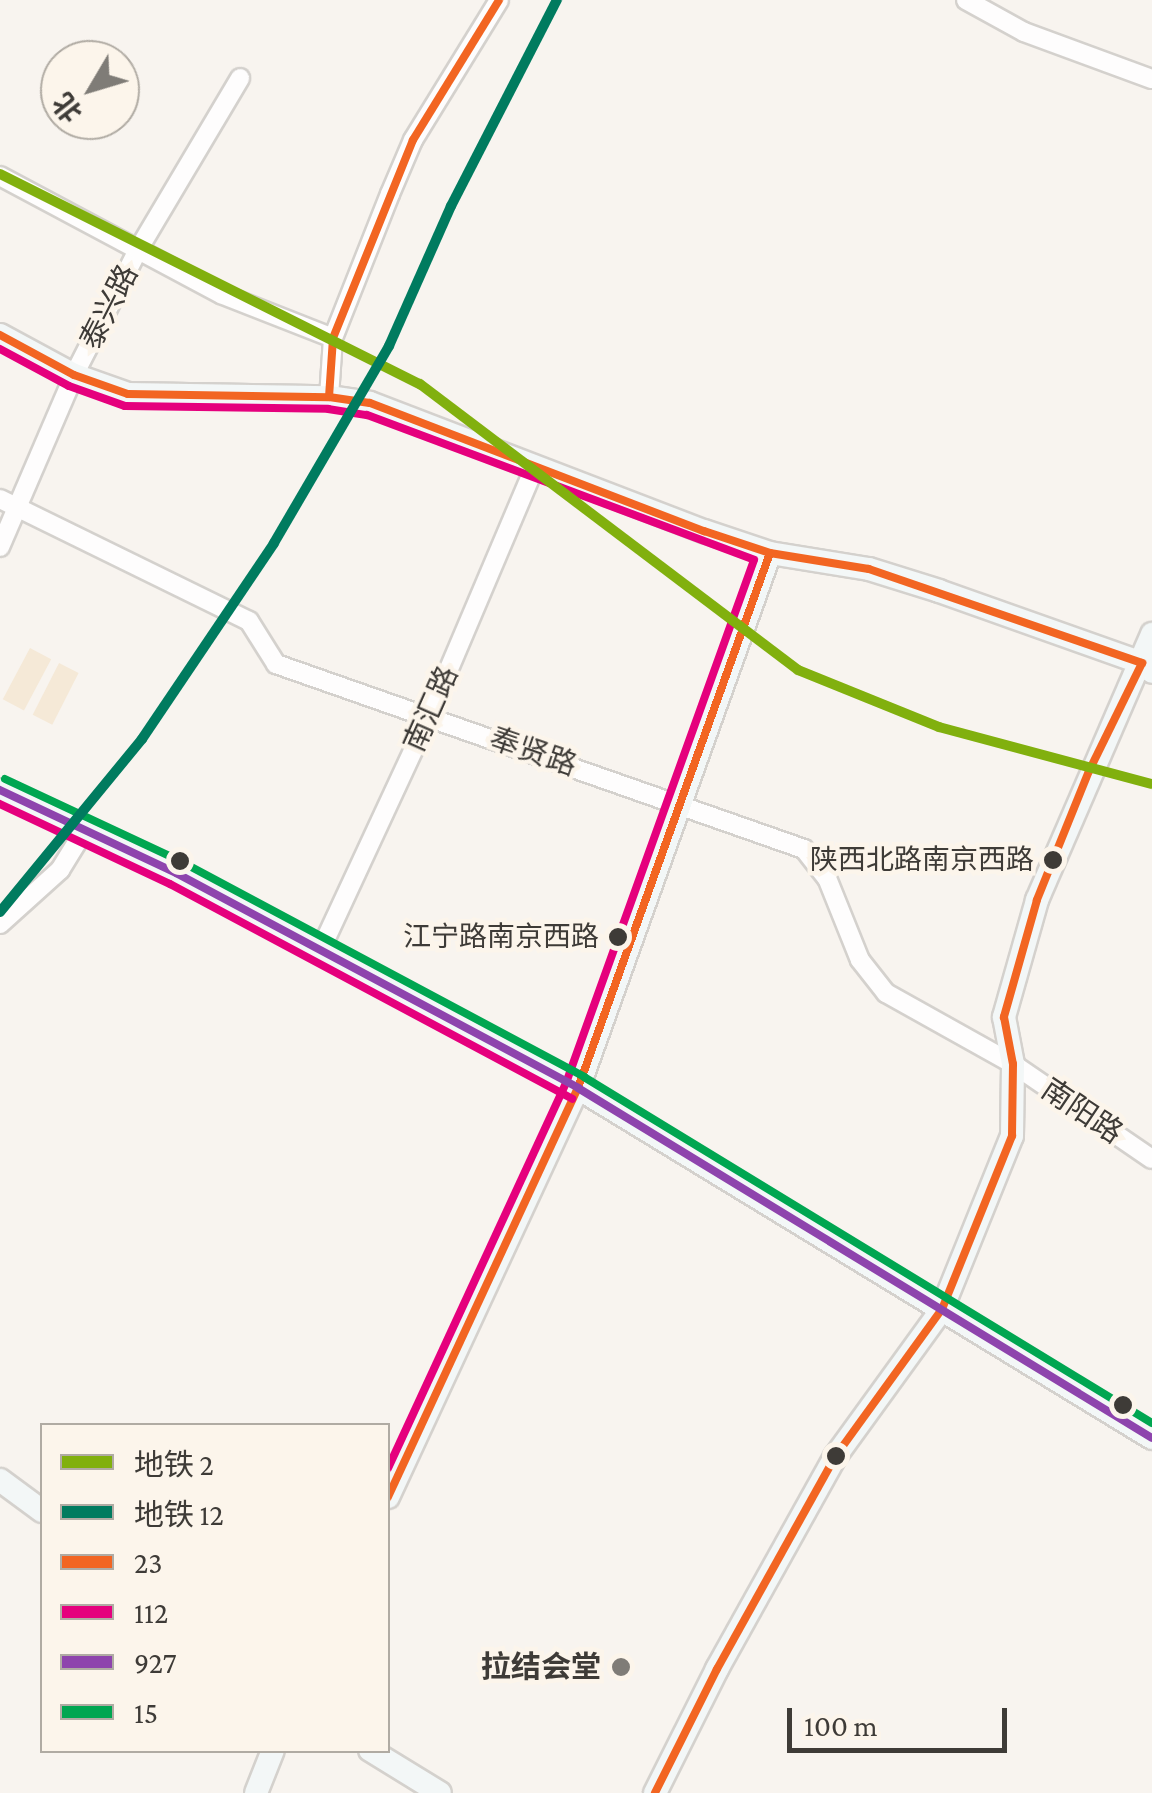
<!DOCTYPE html>
<html>
<head>
<meta charset="utf-8">
<style>
	body { margin:0 }
	#map { position:relative; width:1152px; height:1793px; overflow:hidden; background:#f8f4ef; font-family:"Crimson Pro","Noto Sans SC",serif }
	div>[style] { position:absolute }
	.green>* { inset:0; background:#f5e9d7; transform-origin:0 0 }
	.roads { filter:drop-shadow(2px 0 #d4d1cd) drop-shadow(-2px 0 #d4d1cd) drop-shadow(0 2px #d4d1cd) drop-shadow(0 -2px #d4d1cd) }
	.street>* { height:18px; margin:-9px; padding:0 9px; transform-origin:9px; border-radius:9px; background:#fefdfd }
	.secondary>* { height:22px; margin:-11px; padding:0 11px; transform-origin:11px; border-radius:11px; background:#f3f7f7 }
	.bus-1>* { height:8px; margin:-4px; padding:0 4px; transform-origin:4px; border-radius:4px; background:#f26522 }
	.bus-2>* { height:8px; margin:-4px; padding:0 4px; transform-origin:4px; border-radius:4px; background:#e5007d }
	.bus-3>* { height:8px; margin:-4px; padding:0 4px; transform-origin:4px; border-radius:4px; background:#8e44ad }
	.bus-4>* { height:8px; margin:-4px; padding:0 4px; transform-origin:4px; border-radius:4px; background:#00a651 }
	.metro-1>* { height:10px; margin:-5px; padding:0 5px; transform-origin:5px; border-radius:5px; background:#81b00e }
	.metro-2>* { height:10px; margin:-5px; padding:0 5px; transform-origin:5px; border-radius:5px; background:#007b5f }
	.dots>* { width:28px; height:28px; translate:-50% -50%; box-sizing:border-box; border:5px solid #fcf5eb; border-radius:50% }
	span { translate:-50% -50%; white-space:nowrap; text-align:center; line-height:1.15; -webkit-text-stroke:9px #fcf5eb; paint-order:stroke }
	.bus-label { font-size:28px; color:#3e3b37 }
	.right { translate:-100% -50%; text-align:right }
	.street-label { font-size:30px; color:#3e3b37 }
	.poi-label { font-size:30px; color:#3e3b37; font-weight:700 }
	.legend { position:absolute; left:40px; top:1423px; width:350px; height:330px; box-sizing:border-box; background:#fcf5eb; border:2px solid #b0aba3; margin:0; padding:12px 18px; list-style:none; font-size:30px; color:#3e3b37 }
	.legend li { display:flex; align-items:center; gap:20px; height:50px }
	.legend b { width:50px; border:2px solid #b0aba3 }
	.north { position:absolute; left:40px; top:40px; width:100px; height:100px; box-sizing:border-box; background:#fcf5eb; border:2px solid #b0aba3; border-radius:50%; rotate:232deg; font-size:28px; font-weight:700; line-height:40px; text-align:center; color:#3e3b37 }
	.north::after { content:''; display:block; margin:auto; width:35px; height:45px; background:#7f7c77; clip-path:polygon(50% 0,100% 100%,50% 72%,0 100%) }
	.scale { position:absolute; left:787px; top:1708px; width:220px; height:45px; box-sizing:border-box; border:5px solid #3e3b37; border-top:0; padding-left:12px; font-size:30px; line-height:35px; white-space:nowrap; color:#3e3b37; -webkit-text-stroke:8px #fcf5eb; paint-order:stroke }
</style>
</head>
<body>
<div id="map">
	<div class="green">
		<div style="left:30px;top:648px;width:24px;height:58px;rotate:28deg"></div>
		<div style="left:59px;top:663px;width:22px;height:58px;rotate:27deg"></div>
	</div>
	<div class="roads">
		<div class="street">
			<div style="left:966px;top:0;width:66px;rotate:28.9deg"></div>
			<div style="left:1024px;top:32px;width:136px;rotate:20.2deg"></div>
			<div style="left:0;top:176px;width:251px;rotate:28.1deg"></div>
			<div style="left:221px;top:294px;width:120px;rotate:21.4deg"></div>
			<div style="left:329px;top:397px;width:59px;rotate:-86.1deg"></div>
			<div style="left:333px;top:338px;width:155px;rotate:-68.4deg"></div>
			<div style="left:390px;top:194px;width:59px;rotate:-66.9deg"></div>
			<div style="left:413px;top:140px;width:164px;rotate:-58.4deg"></div>
			<div style="left:0;top:499px;width:277px;rotate:26.1deg"></div>
			<div style="left:249px;top:621px;width:51px;rotate:57.9deg"></div>
			<div style="left:276px;top:664px;width:559px;rotate:19.31deg"></div>
			<div style="left:804px;top:849px;width:37px;rotate:52deg"></div>
			<div style="left:827px;top:878px;width:88px;rotate:68.1deg"></div>
			<div style="left:860px;top:960px;width:42px;rotate:51.8deg"></div>
			<div style="left:886px;top:993px;width:145px;rotate:29.2deg"></div>
			<div style="left:1013px;top:1064px;width:168px;rotate:34.4deg"></div>
			<div style="left:0;top:547px;width:187px;rotate:-66.7deg"></div>
			<div style="left:74px;top:375px;width:140px;rotate:-62.9deg"></div>
			<div style="left:138px;top:250px;width:200px;rotate:-59.3deg"></div>
			<div style="left:0;top:924px;width:81px;rotate:-42deg"></div>
			<div style="left:60px;top:870px;width:46px;rotate:-58.4deg"></div>
			<div style="left:321px;top:949px;width:257px;rotate:-65.1deg"></div>
			<div style="left:429px;top:716px;width:272px;rotate:-67deg"></div>
		</div>
		<div class="secondary">
			<div style="left:0;top:335px;width:84px;rotate:28.4deg"></div>
			<div style="left:74px;top:375px;width:57px;rotate:19.4deg"></div>
			<div style="left:128px;top:394px;width:201px;rotate:0.9deg"></div>
			<div style="left:329px;top:397px;width:41px;rotate:8.3deg"></div>
			<div style="left:370px;top:403px;width:358px;rotate:21deg"></div>
			<div style="left:704px;top:531px;width:70px;rotate:18.4deg"></div>
			<div style="left:770px;top:553px;width:100px;rotate:9.2deg"></div>
			<div style="left:869px;top:569px;width:73px;rotate:17.4deg"></div>
			<div style="left:939px;top:591px;width:215px;rotate:19.5deg"></div>
			<div style="left:1142px;top:663px;width:13px;rotate:42deg"></div>
			<div style="left:0;top:790px;width:195px;rotate:25.2deg"></div>
			<div style="left:176px;top:873px;width:456px;rotate:28.1deg"></div>
			<div style="left:578px;top:1088px;width:672px;rotate:31.37deg"></div>
			<div style="left:0;top:1480px;width:52px;rotate:36.4deg"></div>
			<div style="left:388px;top:1497px;width:451px;rotate:-65.1deg"></div>
			<div style="left:578px;top:1088px;width:568px;rotate:-70.26deg"></div>
			<div style="left:370px;top:1750px;width:82px;rotate:31.6deg"></div>
			<div style="left:256px;top:1793px;width:46px;rotate:-68.4deg"></div>
			<div style="left:655px;top:1793px;width:139px;rotate:-63.4deg"></div>
			<div style="left:717px;top:1669px;width:243px;rotate:-60.9deg"></div>
			<div style="left:835px;top:1457px;width:183px;rotate:-54.1deg"></div>
			<div style="left:942px;top:1309px;width:187px;rotate:-68deg"></div>
			<div style="left:1012px;top:1136px;width:72px;rotate:-89.2deg"></div>
			<div style="left:1013px;top:1064px;width:48px;rotate:-100.8deg"></div>
			<div style="left:1004px;top:1017px;width:122px;rotate:-74.2deg"></div>
			<div style="left:1037px;top:900px;width:290px;rotate:-66.6deg"></div>
		</div>
	</div>
	<div class="bus-1">
		<div style="left:0;top:335px;width:84px;rotate:28.4deg"></div>
		<div style="left:74px;top:375px;width:57px;rotate:19.4deg"></div>
		<div style="left:128px;top:394px;width:201px;rotate:0.9deg"></div>
		<div style="left:329px;top:397px;width:41px;rotate:8.3deg"></div>
		<div style="left:370px;top:403px;width:358px;rotate:21deg"></div>
		<div style="left:704px;top:531px;width:70px;rotate:18.4deg"></div>
		<div style="left:770px;top:553px;width:100px;rotate:9.2deg"></div>
		<div style="left:869px;top:569px;width:289px;rotate:19deg"></div>
		<div style="left:1142px;top:663px;width:120px;rotate:116.1deg"></div>
		<div style="left:1089px;top:771px;width:139px;rotate:112deg"></div>
		<div style="left:1037px;top:900px;width:122px;rotate:105.8deg"></div>
		<div style="left:1004px;top:1017px;width:48px;rotate:79.2deg"></div>
		<div style="left:1013px;top:1064px;width:72px;rotate:90.8deg"></div>
		<div style="left:1012px;top:1136px;width:187px;rotate:112deg"></div>
		<div style="left:942px;top:1309px;width:183px;rotate:125.9deg"></div>
		<div style="left:835px;top:1457px;width:243px;rotate:119.1deg"></div>
		<div style="left:717px;top:1669px;width:139px;rotate:116.6deg"></div>
		<div style="left:329px;top:397px;width:59px;rotate:-86.1deg"></div>
		<div style="left:333px;top:338px;width:214px;rotate:-68deg"></div>
		<div style="left:413px;top:140px;width:164px;rotate:-58.4deg"></div>
		<div style="left:388px;top:1497px;width:451px;rotate:-65.1deg"></div>
		<div style="left:578px;top:1088px;width:568px;rotate:-70.26deg"></div>
	</div>
	<div class="bus-2">
		<div style="left:0;top:349px;width:78px;rotate:28.2deg"></div>
		<div style="left:69px;top:386px;width:59px;rotate:19.7deg"></div>
		<div style="left:125px;top:406px;width:203px;rotate:0.8deg"></div>
		<div style="left:328px;top:409px;width:39px;rotate:9deg"></div>
		<div style="left:367px;top:415px;width:413px;rotate:20.5deg"></div>
		<div style="left:754px;top:560px;width:556px;rotate:109.77deg"></div>
		<div style="left:566px;top:1083px;width:424px;rotate:114.8deg"></div>
		<div style="left:0;top:804px;width:188px;rotate:25.2deg"></div>
		<div style="left:170px;top:884px;width:456px;rotate:28.1deg"></div>
	</div>
	<div class="bus-3">
		<div style="left:0;top:790px;width:195px;rotate:25.2deg"></div>
		<div style="left:176px;top:873px;width:456px;rotate:28.1deg"></div>
		<div style="left:578px;top:1088px;width:672px;rotate:31.37deg"></div>
	</div>
	<div class="bus-4">
		<div style="left:5px;top:779px;width:195px;rotate:25.1deg"></div>
		<div style="left:182px;top:862px;width:456px;rotate:28.1deg"></div>
		<div style="left:584px;top:1077px;width:665px;rotate:31.35deg"></div>
	</div>
	<div class="metro-1">
		<div style="left:0;top:174px;width:470px;rotate:26.6deg"></div>
		<div style="left:420px;top:384px;width:474px;rotate:37.1deg"></div>
		<div style="left:798px;top:670px;width:152px;rotate:22deg"></div>
		<div style="left:939px;top:727px;width:220px;rotate:15deg"></div>
	</div>
	<div class="metro-2">
		<div style="left:0;top:912px;width:224px;rotate:-50.6deg"></div>
		<div style="left:142px;top:739px;width:236px;rotate:-56deg"></div>
		<div style="left:274px;top:543px;width:228px;rotate:-59.7deg"></div>
		<div style="left:389px;top:346px;width:153px;rotate:-66.1deg"></div>
		<div style="left:451px;top:206px;width:232px;rotate:-62.8deg"></div>
	</div>
	<div class="dots">
		<div style="left:1053px;top:860px;background:#3e3b37"></div>
		<div style="left:180px;top:861px;background:#3e3b37"></div>
		<div style="left:618px;top:937px;background:#3e3b37"></div>
		<div style="left:1123px;top:1405px;background:#3e3b37"></div>
		<div style="left:836px;top:1456px;background:#3e3b37"></div>
		<div style="left:621px;top:1667px;background:#7f7c77"></div>
	</div>
	<div class="bus-label">
		<span class="right" style="left:1034px;top:860px">陕西北路南京西路</span>
		<span class="right" style="left:599px;top:937px">江宁路南京西路</span>
	</div>
	<div class="street-label">
		<span style="left:109px;top:307px;rotate:-63deg">泰兴路</span>
		<span style="left:431px;top:709px;rotate:-66deg">南汇路</span>
		<span style="left:533px;top:752px;rotate:19deg">奉贤路</span>
		<span style="left:1082px;top:1111px;rotate:34deg">南阳路</span>
	</div>
	<div class="poi-label">
		<span class="right" style="left:601px;top:1667px">拉结会堂</span>
	</div>
	<ul class="legend">
	<li><b style="height:12px;background:#81b00e"></b>地铁 2</li>
	<li><b style="height:12px;background:#007b5f"></b>地铁 12</li>
	<li><b style="height:12px;background:#f26522"></b>23</li>
	<li><b style="height:12px;background:#e5007d"></b>112</li>
	<li><b style="height:12px;background:#8e44ad"></b>927</li>
	<li><b style="height:12px;background:#00a651"></b>15</li>
	</ul>
	<div class="north">北</div>
	<div class="scale">100 m</div>
</div>
</body>
</html>
